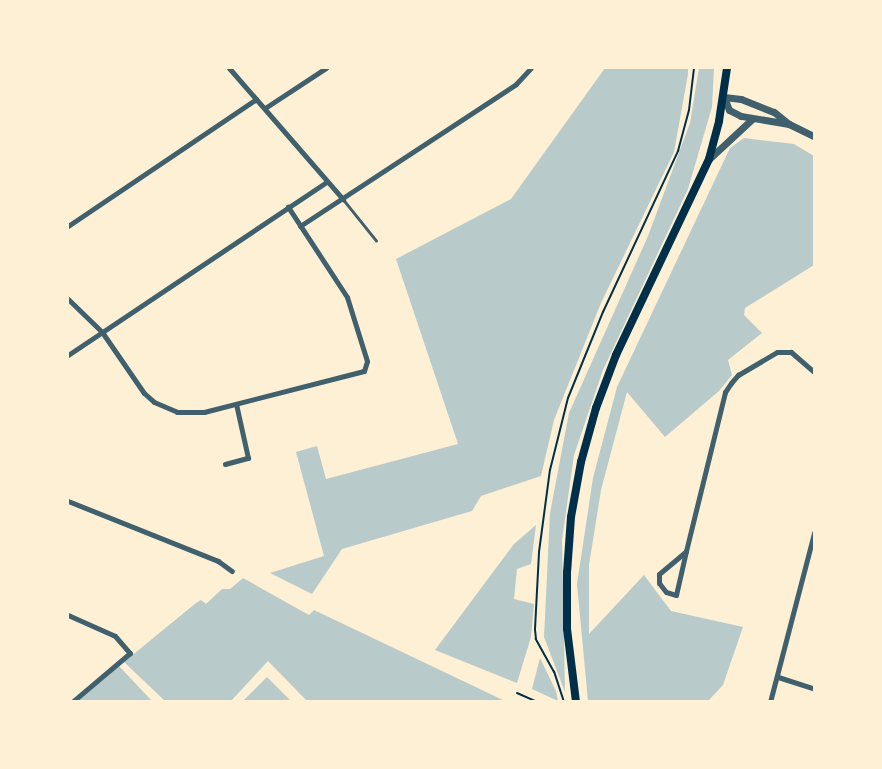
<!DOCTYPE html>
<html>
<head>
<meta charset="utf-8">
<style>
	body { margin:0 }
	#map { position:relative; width:882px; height:769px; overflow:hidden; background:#fdf0d5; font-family:"Source Sans 3",sans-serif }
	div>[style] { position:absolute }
	.green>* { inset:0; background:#b9caca }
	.path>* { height:2px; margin:-1px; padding:0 1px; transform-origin:1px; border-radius:1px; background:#003049 }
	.service>* { height:2.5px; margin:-1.25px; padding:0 1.25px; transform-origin:1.25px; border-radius:1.25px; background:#3f606c }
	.minor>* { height:5px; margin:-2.5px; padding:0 2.5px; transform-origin:2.5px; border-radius:2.5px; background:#3f606c }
	.tertiary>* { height:7px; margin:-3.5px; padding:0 3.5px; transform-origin:3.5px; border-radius:3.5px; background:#3f606c }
	.secondary>* { height:8px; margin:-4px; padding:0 4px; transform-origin:4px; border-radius:4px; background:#003049 }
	span { translate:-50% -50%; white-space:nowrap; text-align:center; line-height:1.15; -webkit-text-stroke:4px #fdf0d5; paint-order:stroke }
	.frame { position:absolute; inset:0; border:69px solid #fdf0d5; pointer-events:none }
</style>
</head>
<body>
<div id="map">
	<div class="green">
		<div style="clip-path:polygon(605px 68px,688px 68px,688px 74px,674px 152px,601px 303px,554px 420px,541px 476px,481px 496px,472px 511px,342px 549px,312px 594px,270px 573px,324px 556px,296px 452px,317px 446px,326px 479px,458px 444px,396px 259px,511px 199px)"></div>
		<div style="clip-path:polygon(699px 68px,714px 68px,712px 107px,688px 189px,603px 370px,574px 455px,562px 540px,565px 692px,544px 637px,550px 513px,569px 413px,648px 236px,690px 123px)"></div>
		<div style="clip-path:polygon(744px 138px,794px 144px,814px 156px,814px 265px,745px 308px,744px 315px,762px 333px,728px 360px,732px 375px,719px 391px,665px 437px,627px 392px,601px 490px,589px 565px,589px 634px,644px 575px,671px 611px,743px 627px,723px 685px,708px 701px,588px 701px,577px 584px,593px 478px,617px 387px,730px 148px)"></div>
		<div style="clip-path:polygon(536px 525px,531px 564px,517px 569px,514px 599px,534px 604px,531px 637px,517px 683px,435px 650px,514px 544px)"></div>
		<div style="clip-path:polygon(243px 578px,309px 615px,314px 610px,505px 701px,307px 701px,268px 661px,231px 701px,165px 701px,124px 662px,196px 603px,201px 600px,206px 604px,222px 589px,230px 589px)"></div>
		<div style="clip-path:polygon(540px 658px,556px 691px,558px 701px,532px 689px)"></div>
		<div style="clip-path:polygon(119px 666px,152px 701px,78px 701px)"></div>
		<div style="clip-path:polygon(267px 677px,291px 701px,243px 701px)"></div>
	</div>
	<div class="path">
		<div style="left:517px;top:693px;width:22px;rotate:24deg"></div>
		<div style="left:564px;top:702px;width:32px;rotate:-108deg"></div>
		<div style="left:554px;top:672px;width:38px;rotate:-119deg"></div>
		<div style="left:536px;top:639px;width:10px;rotate:-96deg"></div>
		<div style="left:535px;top:629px;width:77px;rotate:-87deg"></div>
		<div style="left:539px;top:552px;width:83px;rotate:-82.4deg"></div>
		<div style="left:550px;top:470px;width:74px;rotate:-76deg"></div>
		<div style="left:568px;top:398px;width:93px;rotate:-67.9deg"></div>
		<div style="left:603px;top:312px;width:178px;rotate:-65deg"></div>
		<div style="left:678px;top:151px;width:42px;rotate:-75deg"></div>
		<div style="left:689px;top:110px;width:42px;rotate:-83.2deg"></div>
	</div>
	<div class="service">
		<div style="left:343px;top:199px;width:53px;rotate:51.2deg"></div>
	</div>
	<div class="minor">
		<div style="left:229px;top:68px;width:174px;rotate:49deg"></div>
		<div style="left:265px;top:108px;width:73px;rotate:-33.3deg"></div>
		<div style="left:68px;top:226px;width:227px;rotate:-34deg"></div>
		<div style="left:300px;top:226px;width:258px;rotate:-33.3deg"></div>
		<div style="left:516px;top:84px;width:22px;rotate:-47deg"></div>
		<div style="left:68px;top:299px;width:47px;rotate:44.1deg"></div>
		<div style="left:102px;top:332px;width:74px;rotate:55.5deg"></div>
		<div style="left:144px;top:393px;width:13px;rotate:42deg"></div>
		<div style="left:154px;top:402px;width:25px;rotate:23deg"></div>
		<div style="left:177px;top:412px;width:27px"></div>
		<div style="left:204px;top:412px;width:165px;rotate:-14.4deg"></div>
		<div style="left:364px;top:371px;width:10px;rotate:-73deg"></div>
		<div style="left:367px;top:361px;width:67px;rotate:-107.4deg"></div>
		<div style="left:347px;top:297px;width:108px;rotate:-123.2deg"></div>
		<div style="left:68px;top:355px;width:311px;rotate:-33.8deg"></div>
		<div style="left:225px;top:464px;width:24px;rotate:-15deg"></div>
		<div style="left:248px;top:458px;width:55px;rotate:-102.5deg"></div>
		<div style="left:68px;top:501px;width:162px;rotate:21.8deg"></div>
		<div style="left:218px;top:561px;width:17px;rotate:36deg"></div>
		<div style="left:686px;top:551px;width:45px;rotate:102.8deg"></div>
		<div style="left:676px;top:595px;width:10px;rotate:-163deg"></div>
		<div style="left:666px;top:592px;width:11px;rotate:-128deg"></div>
		<div style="left:659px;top:583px;width:9px;rotate:-90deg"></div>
		<div style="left:659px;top:574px;width:35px;rotate:-40deg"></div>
		<div style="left:686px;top:551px;width:164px;rotate:-76.2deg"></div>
		<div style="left:725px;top:392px;width:11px;rotate:-56deg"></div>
		<div style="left:731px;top:383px;width:11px;rotate:-49deg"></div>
		<div style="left:738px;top:375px;width:45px;rotate:-30.5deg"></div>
		<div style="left:777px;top:352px;width:14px"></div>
		<div style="left:791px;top:352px;width:30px;rotate:41deg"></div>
		<div style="left:68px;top:615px;width:51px;rotate:24.1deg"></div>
		<div style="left:115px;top:636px;width:23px;rotate:49deg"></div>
		<div style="left:130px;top:653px;width:76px;rotate:139.8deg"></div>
		<div style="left:778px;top:677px;width:38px;rotate:18deg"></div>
		<div style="left:770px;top:702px;width:175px;rotate:-75.4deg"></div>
	</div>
	<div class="tertiary">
		<div style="left:789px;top:124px;width:49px;rotate:-170.5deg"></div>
		<div style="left:741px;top:116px;width:13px;rotate:-153deg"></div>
		<div style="left:729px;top:110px;width:14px;rotate:-111deg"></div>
		<div style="left:724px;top:97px;width:17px;rotate:7deg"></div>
		<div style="left:741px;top:99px;width:35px;rotate:22deg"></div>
		<div style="left:774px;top:112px;width:19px;rotate:39deg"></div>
		<div style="left:789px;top:124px;width:28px;rotate:26deg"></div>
		<div style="left:709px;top:159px;width:59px;rotate:-42.9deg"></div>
	</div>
	<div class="secondary">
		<div style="left:576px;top:702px;width:74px;rotate:-97deg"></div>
		<div style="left:567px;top:629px;width:56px;rotate:-90deg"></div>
		<div style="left:567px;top:573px;width:56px;rotate:-85.9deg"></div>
		<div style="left:571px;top:517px;width:56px;rotate:-79.7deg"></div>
		<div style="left:581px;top:462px;width:56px;rotate:-74.5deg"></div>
		<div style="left:596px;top:408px;width:57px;rotate:-69.3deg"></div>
		<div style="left:616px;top:355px;width:217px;rotate:-64.6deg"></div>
		<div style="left:709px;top:159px;width:39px;rotate:-75deg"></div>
		<div style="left:719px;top:121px;width:54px;rotate:-81.4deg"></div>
	</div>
	<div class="frame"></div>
</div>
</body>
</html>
